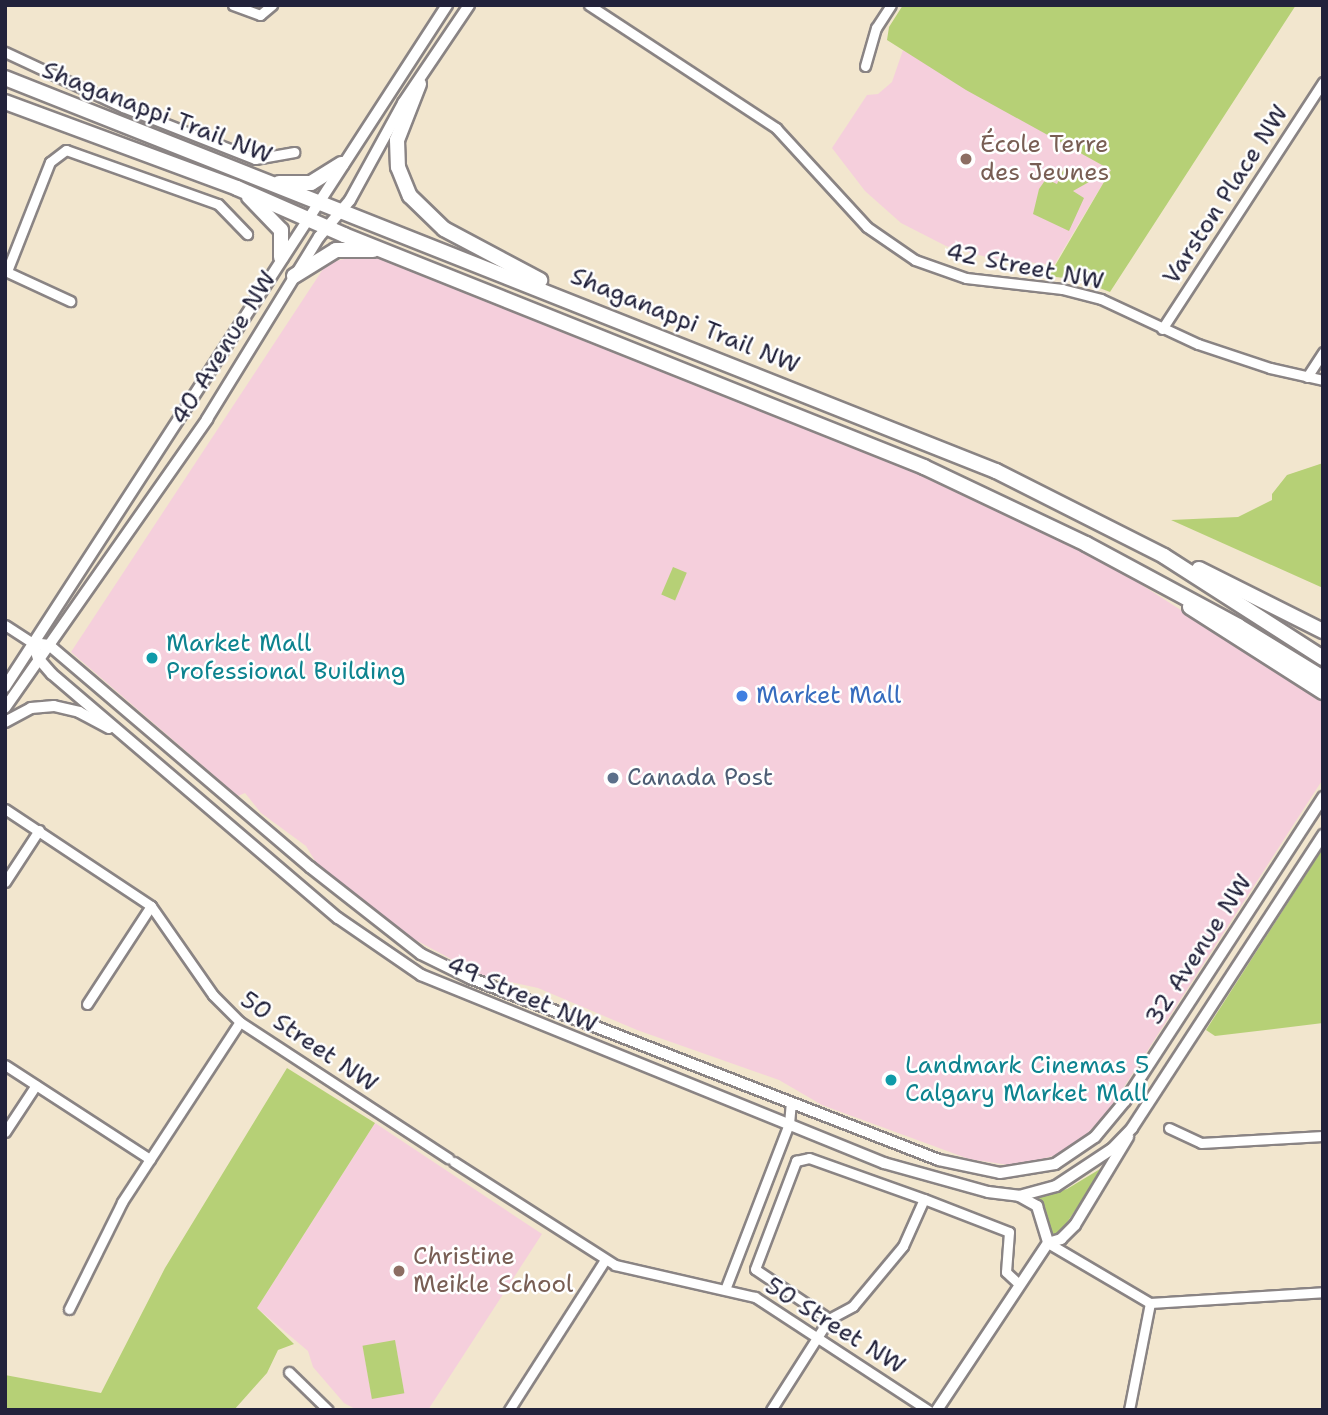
<!DOCTYPE html>
<html>
<head>
<meta charset="utf-8">
<style>
	body { margin:0 }
	#map { position:relative; width:1328px; height:1415px; overflow:hidden; background:#f2e6ce; font-family:"Shantell Sans",sans-serif }
	div>[style] { position:absolute }
	.built>* { inset:0; background:#f5cfdc }
	.green>* { inset:0; background:#b6d076; transform-origin:0 0 }
	.roads { filter:drop-shadow(2px 0 #8a8484) drop-shadow(-2px 0 #8a8484) drop-shadow(0 2px #8a8484) drop-shadow(0 -2px #8a8484) }
	.minor>* { height:9px; margin:-4.5px; padding:0 4.5px; transform-origin:4.5px; border-radius:4.5px; background:#fff }
	.tertiary>* { height:10px; margin:-5px; padding:0 5px; transform-origin:5px; border-radius:5px; background:#fff }
	.primary>* { height:14px; margin:-7px; padding:0 7px; transform-origin:7px; border-radius:7px; background:#fff }
	.dots>* { width:19px; height:19px; translate:-50% -50%; box-sizing:border-box; border:4px solid #fff; border-radius:50% }
	span { translate:-50% -50%; white-space:nowrap; text-align:center; line-height:1.15; -webkit-text-stroke:5px #fff; paint-order:stroke }
	.street-label { font-size:24px; color:#22223b }
	.education-label { font-size:24px; color:#785e54 }
	.left { translate:0 -50%; text-align:left }
	.culture-label { font-size:24px; color:#0d838f }
	.shop-label { font-size:24px; color:#366cbe }
	.service-label { font-size:24px; color:#4e5e75 }
	.frame { position:absolute; inset:0; border:7px solid #22223b; pointer-events:none }
</style>
</head>
<body>
<div id="map">
	<div class="built">
		<div style="clip-path:polygon(903px 50px,1111px 170px,1054px 265px,990px 258px,946px 246px,901px 223px,865px 191px,832px 148px,867px 95px,878px 94px,892px 82px)"></div>
		<div style="clip-path:polygon(371px 253px,957px 489px,1087px 550px,1323px 701px,1323px 779px,1109px 1110px,1081px 1140px,1057px 1155px,1015px 1166px,969px 1159px,822px 1105px,779px 1080px,637px 1030px,538px 988px,483px 976px,408px 936px,317px 864px,306px 846px,261px 813px,245px 793px,238px 796px,71px 652px,327px 263px)"></div>
		<div style="clip-path:polygon(375px 1123px,542px 1234px,428px 1410px,357px 1410px,344px 1403px,313px 1367px,308px 1351px,257px 1308px)"></div>
	</div>
	<div class="green">
		<div style="clip-path:polygon(903px 5px,1296px 5px,1110px 292px,1079px 280px,1049px 276px,1111px 170px,966px 90px,887px 40px,889px 27px)"></div>
		<div style="clip-path:polygon(1064px 168px,1085px 174px,1089px 182px,1073px 191px,1084px 198px,1069px 231px,1033px 214px,1039px 189px,1046px 179px,1057px 184px)"></div>
		<div style="clip-path:polygon(1323px 463px,1323px 588px,1171px 520px,1238px 517px,1272px 500px,1272px 494px,1287px 475px)"></div>
		<div style="left:673px;top:567px;width:15px;height:30px;rotate:23deg"></div>
		<div style="clip-path:polygon(1323px 848px,1323px 1023px,1215px 1036px,1206px 1030px)"></div>
		<div style="clip-path:polygon(287px 1068px,375px 1123px,257px 1308px,294px 1344px,278px 1350px,267px 1373px,234px 1410px,5px 1410px,5px 1375px,101px 1393px,165px 1268px)"></div>
		<div style="clip-path:polygon(1105px 1166px,1066px 1224px,1054px 1236px,1049px 1233px,1037px 1198px,1067px 1189px)"></div>
		<div style="left:395px;top:1340px;width:54px;height:33px;rotate:80deg"></div>
	</div>
	<div class="roads">
		<div class="minor">
			<div style="left:233px;top:5px;width:29px;rotate:20deg"></div>
			<div style="left:260px;top:15px;width:16px;rotate:-40deg"></div>
			<div style="left:589px;top:5px;width:224px;rotate:33.3deg"></div>
			<div style="left:776px;top:128px;width:134px;rotate:47.4deg"></div>
			<div style="left:867px;top:227px;width:58px;rotate:34.5deg"></div>
			<div style="left:915px;top:260px;width:54px;rotate:19.4deg"></div>
			<div style="left:966px;top:278px;width:97px;rotate:6.5deg"></div>
			<div style="left:1062px;top:289px;width:40px;rotate:14.4deg"></div>
			<div style="left:1101px;top:299px;width:107px;rotate:24.9deg"></div>
			<div style="left:1198px;top:344px;width:76px;rotate:18.4deg"></div>
			<div style="left:1270px;top:368px;width:54px;rotate:12.8deg"></div>
			<div style="left:5px;top:52px;width:130px;rotate:25deg"></div>
			<div style="left:123px;top:107px;width:142px;rotate:21.5deg"></div>
			<div style="left:255px;top:159px;width:40px;rotate:-10deg"></div>
			<div style="left:865px;top:66px;width:40px;rotate:-74deg"></div>
			<div style="left:876px;top:28px;width:27px;rotate:-57deg"></div>
			<div style="left:5px;top:271px;width:72px;rotate:24.8deg"></div>
			<div style="left:7px;top:271px;width:117px;rotate:-68.5deg"></div>
			<div style="left:50px;top:162px;width:20px;rotate:-37deg"></div>
			<div style="left:66px;top:150px;width:161px;rotate:19.6deg"></div>
			<div style="left:218px;top:204px;width:42px;rotate:46deg"></div>
			<div style="left:1162px;top:329px;width:295px;rotate:-56.9deg"></div>
			<div style="left:1307px;top:377px;width:30px;rotate:-57deg"></div>
			<div style="left:5px;top:625px;width:33px;rotate:33deg"></div>
			<div style="left:5px;top:809px;width:175px;rotate:33.6deg"></div>
			<div style="left:151px;top:906px;width:108px;rotate:55.1deg"></div>
			<div style="left:213px;top:995px;width:38px;rotate:45deg"></div>
			<div style="left:240px;top:1022px;width:249px;rotate:33.2deg"></div>
			<div style="left:5px;top:882px;width:62px;rotate:-56.8deg"></div>
			<div style="left:87px;top:1004px;width:117px;rotate:-56.9deg"></div>
			<div style="left:5px;top:1065px;width:173px;rotate:33deg"></div>
			<div style="left:1169px;top:1128px;width:35px;rotate:25deg"></div>
			<div style="left:1201px;top:1143px;width:122px;rotate:-3.3deg"></div>
			<div style="left:5px;top:1132px;width:56px;rotate:-56.6deg"></div>
			<div style="left:454px;top:1162px;width:191px;rotate:32.6deg"></div>
			<div style="left:615px;top:1265px;width:144px;rotate:12.9deg"></div>
			<div style="left:755px;top:1297px;width:207px;rotate:33.2deg"></div>
			<div style="left:1048px;top:1243px;width:118px;rotate:30.5deg"></div>
			<div style="left:1150px;top:1303px;width:173px;rotate:-3.6deg"></div>
			<div style="left:726px;top:1287px;width:175px;rotate:-68.9deg"></div>
			<div style="left:789px;top:1124px;width:22px;rotate:-85deg"></div>
			<div style="left:69px;top:1309px;width:119px;rotate:-63.6deg"></div>
			<div style="left:122px;top:1202px;width:215px;rotate:-56.8deg"></div>
			<div style="left:829px;top:1319px;width:89px;rotate:-146deg"></div>
			<div style="left:755px;top:1269px;width:116px;rotate:-69.2deg"></div>
			<div style="left:796px;top:1161px;width:13px;rotate:-13deg"></div>
			<div style="left:809px;top:1158px;width:122px;rotate:19.6deg"></div>
			<div style="left:289px;top:1372px;width:54px;rotate:44.3deg"></div>
			<div style="left:509px;top:1410px;width:178px;rotate:-57.4deg"></div>
			<div style="left:771px;top:1410px;width:108px;rotate:-57.5deg"></div>
			<div style="left:829px;top:1319px;width:27px;rotate:-28deg"></div>
			<div style="left:853px;top:1306px;width:78px;rotate:-50.2deg"></div>
			<div style="left:903px;top:1246px;width:51px;rotate:-65.9deg"></div>
			<div style="left:924px;top:1199px;width:91px;rotate:21.2deg"></div>
			<div style="left:1009px;top:1232px;width:40px;rotate:94.3deg"></div>
			<div style="left:1006px;top:1272px;width:18px;rotate:43deg"></div>
			<div style="left:1129px;top:1410px;width:109px;rotate:-78.9deg"></div>
		</div>
		<div class="tertiary">
			<div style="left:33px;top:643px;width:16px;rotate:72deg"></div>
			<div style="left:38px;top:658px;width:21px;rotate:49deg"></div>
			<div style="left:52px;top:674px;width:376px;rotate:40.5deg"></div>
			<div style="left:338px;top:918px;width:101px;rotate:34.5deg"></div>
			<div style="left:421px;top:975px;width:500px;rotate:22.1deg"></div>
			<div style="left:884px;top:1163px;width:108px;rotate:15.6deg"></div>
			<div style="left:988px;top:1192px;width:31px;rotate:7deg"></div>
			<div style="left:1019px;top:1196px;width:38px;rotate:-15deg"></div>
			<div style="left:1056px;top:1186px;width:67px;rotate:-33.5deg"></div>
			<div style="left:1112px;top:1149px;width:29px;rotate:-46deg"></div>
			<div style="left:1132px;top:1128px;width:350px;rotate:-56.9deg"></div>
			<div style="left:33px;top:643px;width:16px;rotate:7deg"></div>
			<div style="left:49px;top:645px;width:343px;rotate:40.4deg"></div>
			<div style="left:310px;top:867px;width:141px;rotate:38.1deg"></div>
			<div style="left:421px;top:954px;width:55px;rotate:26.1deg"></div>
			<div style="left:470px;top:978px;width:503px;rotate:21.21deg"></div>
			<div style="left:939px;top:1160px;width:62px;rotate:12deg"></div>
			<div style="left:1000px;top:1173px;width:56px;rotate:-9.3deg"></div>
			<div style="left:1055px;top:1164px;width:48px;rotate:-34deg"></div>
			<div style="left:1095px;top:1137px;width:47px;rotate:-50.2deg"></div>
			<div style="left:1125px;top:1101px;width:363px;rotate:-56.9deg"></div>
			<div style="left:5px;top:687px;width:813px;rotate:-57.05deg"></div>
			<div style="left:5px;top:708px;width:353px;rotate:-55deg"></div>
			<div style="left:207px;top:419px;width:214px;rotate:-58.4deg"></div>
			<div style="left:319px;top:237px;width:48px;rotate:-50deg"></div>
			<div style="left:350px;top:200px;width:111px;rotate:-61.3deg"></div>
			<div style="left:403px;top:103px;width:118px;rotate:-56deg"></div>
			<div style="left:5px;top:722px;width:30px;rotate:-28deg"></div>
			<div style="left:31px;top:708px;width:23px;rotate:-5deg"></div>
			<div style="left:54px;top:706px;width:26px;rotate:13deg"></div>
			<div style="left:79px;top:712px;width:34px;rotate:28deg"></div>
			<div style="left:1019px;top:1196px;width:21px;rotate:29deg"></div>
			<div style="left:1037px;top:1206px;width:39px;rotate:73deg"></div>
			<div style="left:937px;top:1410px;width:201px;rotate:-56.4deg"></div>
			<div style="left:1048px;top:1243px;width:14px;rotate:-17deg"></div>
			<div style="left:1061px;top:1239px;width:20px;rotate:-45deg"></div>
			<div style="left:1075px;top:1225px;width:103px;rotate:-58.9deg"></div>
		</div>
		<div class="primary">
			<div style="left:5px;top:78px;width:1066px;rotate:21.63deg"></div>
			<div style="left:996px;top:471px;width:188px;rotate:26.8deg"></div>
			<div style="left:1164px;top:556px;width:189px;rotate:32.7deg"></div>
			<div style="left:419px;top:84px;width:60px;rotate:111.4deg"></div>
			<div style="left:397px;top:140px;width:27px;rotate:88deg"></div>
			<div style="left:398px;top:167px;width:31px;rotate:68deg"></div>
			<div style="left:410px;top:196px;width:47px;rotate:44.1deg"></div>
			<div style="left:444px;top:229px;width:109px;rotate:28deg"></div>
			<div style="left:5px;top:102px;width:247px;rotate:20.3deg"></div>
			<div style="left:237px;top:188px;width:117px;rotate:23.7deg"></div>
			<div style="left:344px;top:235px;width:625px;rotate:21.8deg"></div>
			<div style="left:924px;top:467px;width:179px;rotate:25.4deg"></div>
			<div style="left:1086px;top:544px;width:173px;rotate:28.3deg"></div>
			<div style="left:1238px;top:626px;width:100px;rotate:31.5deg"></div>
			<div style="left:279px;top:183px;width:32px"></div>
			<div style="left:311px;top:183px;width:36px;rotate:-32deg"></div>
			<div style="left:249px;top:197px;width:46px;rotate:45.9deg"></div>
			<div style="left:281px;top:230px;width:27px;rotate:90deg"></div>
			<div style="left:294px;top:276px;width:49px;rotate:-31.8deg"></div>
			<div style="left:336px;top:250px;width:37px"></div>
			<div style="left:1199px;top:569px;width:139px;rotate:26.6deg"></div>
			<div style="left:1190px;top:607px;width:158px;rotate:32.6deg"></div>
		</div>
	</div>
	<div class="dots">
		<div style="left:966px;top:159px;background:#8d6e63"></div>
		<div style="left:152px;top:658px;background:#0f9aa8"></div>
		<div style="left:742px;top:696px;background:#3f7fe0"></div>
		<div style="left:613px;top:778px;background:#5c6f8a"></div>
		<div style="left:891px;top:1080px;background:#0f9aa8"></div>
		<div style="left:399px;top:1271px;background:#8d6e63"></div>
	</div>
	<div class="street-label">
		<span style="left:157px;top:113px;rotate:21deg">Shaganappi Trail NW</span>
		<span style="left:1226px;top:195px;rotate:-57deg">Varston Place NW</span>
		<span style="left:1025px;top:267px;rotate:11deg">42 Street NW</span>
		<span style="left:685px;top:321px;rotate:22deg">Shaganappi Trail NW</span>
		<span style="left:224px;top:348px;rotate:-58deg">40 Avenue NW</span>
		<span style="left:1199px;top:950px;rotate:-57deg">32 Avenue NW</span>
		<span style="left:522px;top:995px;rotate:23deg">49 Street NW</span>
		<span style="left:309px;top:1042px;rotate:34deg">50 Street NW</span>
		<span style="left:835px;top:1326px;rotate:32deg">50 Street NW</span>
	</div>
	<div class="education-label">
		<span class="left" style="left:980px;top:159px">École Terre<br>des Jeunes</span>
		<span class="left" style="left:413px;top:1271px">Christine<br>Meikle School</span>
	</div>
	<div class="culture-label">
		<span class="left" style="left:166px;top:658px">Market Mall<br>Professional Building</span>
		<span class="left" style="left:905px;top:1080px">Landmark Cinemas 5<br>Calgary Market Mall</span>
	</div>
	<div class="shop-label">
		<span class="left" style="left:756px;top:696px">Market Mall</span>
	</div>
	<div class="service-label">
		<span class="left" style="left:627px;top:778px">Canada Post</span>
	</div>
	<div class="frame"></div>
</div>
</body>
</html>
